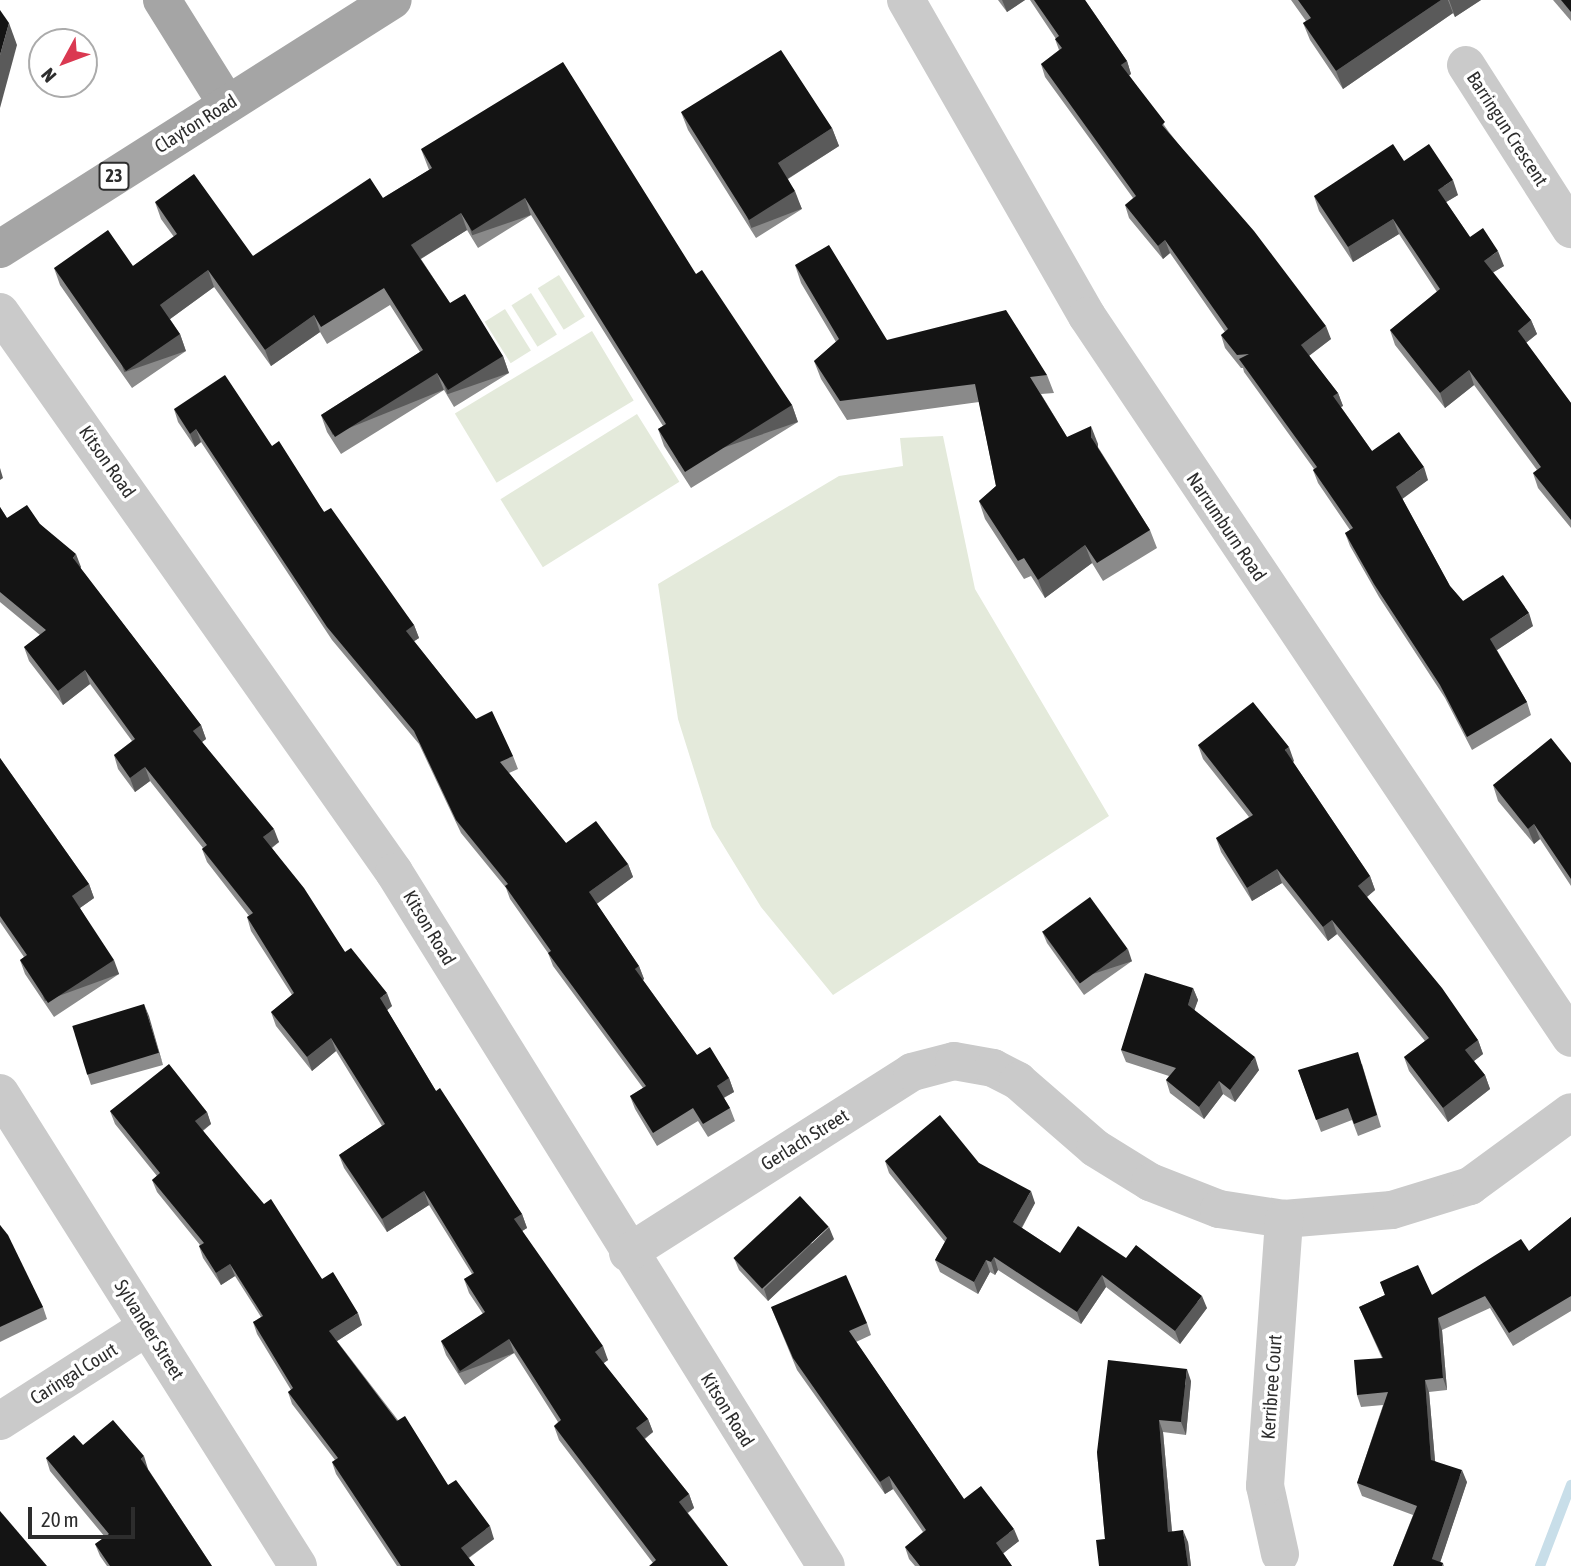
<!DOCTYPE html>
<html>
<head>
<meta charset="utf-8">
<style>
	body { margin:0 }
	#map { position:relative; width:1571px; height:1566px; overflow:hidden; background:#fff; font-family:"Asap Condensed",sans-serif }
	div>[style] { position:absolute }
	.green>* { inset:0; background:#e4eadb; transform-origin:0 0 }
	.stream>* { height:10px; margin:-5px; padding:0 5px; transform-origin:5px; border-radius:5px; background:#c8dee9 }
	.minor>* { height:38px; margin:-19px; padding:0 19px; transform-origin:19px; border-radius:19px; background:#cacaca }
	.major>* { height:38px; margin:-19px; padding:0 19px; transform-origin:19px; border-radius:19px; background:#a5a5a5 }
	.wall>* { inset:0; background:#8a8a8a }
	.shaded-wall>* { inset:0; background:#5a5a5a; transform-origin:0 0 }
	.building>* { inset:0; background:#141414; transform-origin:0 0 }
	span { translate:-50% -50%; white-space:nowrap; text-align:center; line-height:1.15; -webkit-text-stroke:7px #fff; paint-order:stroke }
	.shield-label span { padding:2px 5px; background:#fff; border:2px solid; border-radius:5px; -webkit-text-stroke-width:0 }
	.shield-label { font-size:18px; color:#2d2d2d; font-weight:700 }
	.street-label { font-size:19px; color:#2d2d2d }
	.north { position:absolute; left:28px; top:28px; width:70px; height:70px; box-sizing:border-box; background:#fff; border:2px solid #ababab; border-radius:50%; rotate:229deg; font-size:19px; font-weight:700; line-height:28px; text-align:center; color:#2d2d2d }
	.north::after { content:''; display:block; margin:auto; width:24px; height:32px; background:#da3951; clip-path:polygon(50% 0,100% 100%,50% 72%,0 100%) }
	.scale { position:absolute; left:28px; top:1507px; width:107px; height:32px; box-sizing:border-box; border:4px solid #2d2d2d; border-top:0; padding-left:9px; font-size:21px; line-height:24px; white-space:nowrap; color:#2d2d2d; -webkit-text-stroke:5px #fff; paint-order:stroke }
</style>
</head>
<body>
<div id="map">
	<div class="green">
		<div style="left:559px;top:275px;width:49px;height:25px;rotate:58deg"></div>
		<div style="left:531px;top:293px;width:49px;height:23px;rotate:58deg"></div>
		<div style="left:505px;top:309px;width:49px;height:24px;rotate:58deg"></div>
		<div style="left:592px;top:331px;width:81px;height:160px;rotate:59deg"></div>
		<div style="left:637px;top:414px;width:80px;height:161px;rotate:58deg"></div>
		<div style="clip-path:polygon(943px 436px,975px 589px,1109px 816px,833px 995px,761px 907px,712px 827px,678px 719px,658px 584px,839px 476px,903px 466px,900px 438px)"></div>
	</div>
	<div class="stream">
		<div style="left:1540px;top:1566px;width:87px;rotate:-69.1deg"></div>
	</div>
	<div class="minor">
		<div style="left:906px;top:0;width:364px;rotate:60.2deg"></div>
		<div style="left:1087px;top:316px;width:869px;rotate:56.16deg"></div>
		<div style="left:1466px;top:65px;width:195px;rotate:57.4deg"></div>
		<div style="left:0;top:312px;width:685px;rotate:54.87deg"></div>
		<div style="left:394px;top:872px;width:817px;rotate:58.1deg"></div>
		<div style="left:0;top:1093px;width:559px;rotate:57.79deg"></div>
		<div style="left:628px;top:1253px;width:337px;rotate:-32.5deg"></div>
		<div style="left:912px;top:1072px;width:43px;rotate:-14.7deg"></div>
		<div style="left:954px;top:1061px;width:40px;rotate:10deg"></div>
		<div style="left:993px;top:1068px;width:28px;rotate:27deg"></div>
		<div style="left:1018px;top:1081px;width:102px;rotate:41deg"></div>
		<div style="left:1095px;top:1148px;width:65px;rotate:31.7deg"></div>
		<div style="left:1150px;top:1182px;width:74px;rotate:21.4deg"></div>
		<div style="left:1219px;top:1209px;width:66px;rotate:8.7deg"></div>
		<div style="left:1284px;top:1219px;width:108px;rotate:-4.8deg"></div>
		<div style="left:1392px;top:1210px;width:82px;rotate:-17.1deg"></div>
		<div style="left:1470px;top:1186px;width:125px;rotate:-36.2deg"></div>
		<div style="left:0;top:1421px;width:174px;rotate:-32.6deg"></div>
		<div style="left:1280px;top:1554px;width:70px;rotate:-102.4deg"></div>
		<div style="left:1265px;top:1486px;width:268px;rotate:-85.9deg"></div>
	</div>
	<div class="major">
		<div style="left:162px;top:0;width:123px;rotate:58deg"></div>
		<div style="left:0;top:249px;width:465px;rotate:-32.4deg"></div>
	</div>
	<div class="wall">
		<div style="clip-path:polygon(998px 0,1025px 0,1007px 12px)"></div>
		<div style="clip-path:polygon(1030px 0,1085px 0,1127px 61px,1131px 74px,1129px 75px,1169px 132px,1331px 339px,1309px 356px,1338px 393px,1343px 406px,1341px 407px,1372px 451px,1428px 480px,1402px 498px,1450px 586px,1463px 601px,1533px 626px,1497px 650px,1527px 702px,1531px 715px,1472px 750px,1445px 698px,1379px 597px,1350px 546px,1345px 533px,1350px 530px,1318px 483px,1313px 470px,1314px 469px,1244px 372px,1243px 368px,1241px 368px,1225px 348px,1221px 335px,1225px 332px,1170px 253px,1163px 259px,1129px 218px,1125px 205px,1133px 198px,1045px 77px,1041px 64px,1059px 50px,1055px 39px,1056px 39px)"></div>
		<div style="clip-path:polygon(1291px 0,1481px 0,1455px 17px,1453px 13px,1343px 89px,1310px 40px,1303px 23px,1306px 21px)"></div>
		<div style="clip-path:polygon(1553px 0,1571px 0,1571px 21px)"></div>
		<div style="clip-path:polygon(681px 112px,832px 128px,839px 146px,788px 179px,802px 209px,756px 238px,688px 130px)"></div>
		<div style="clip-path:polygon(421px 149px,696px 274px,792px 405px,798px 422px,691px 488px,664px 446px,658px 429px,663px 426px,531px 215px,478px 248px,467px 230px,421px 259px,450px 303px,503px 356px,509px 373px,454px 407px,444px 390px,341px 454px,327px 432px,321px 415px,420px 352px,390px 305px,327px 344px,320px 332px,271px 366px,214px 287px,170px 319px,180px 334px,186px 351px,132px 388px,60px 285px,54px 268px,133px 266px,174px 237px,161px 219px,155px 202px,253px 256px,383px 198px,429px 170px)"></div>
		<div style="clip-path:polygon(1404px 161px,1458px 195px,1446px 202px,1470px 237px,1504px 266px,1493px 272px,1531px 320px,1537px 334px,1526px 343px,1571px 403px,1571px 528px,1538px 488px,1533px 473px,1537px 470px,1474px 385px,1445px 408px,1395px 345px,1390px 330px,1437px 292px,1399px 234px,1353px 262px,1319px 211px,1314px 196px)"></div>
		<div style="clip-path:polygon(795px 265px,887px 340px,1047px 375px,1054px 393px,1041px 394px,1067px 437px,1098px 444px,1098px 447px,1150px 530px,1157px 548px,1103px 581px,1092px 563px,1045px 598px,1031px 576px,1024px 579px,985px 519px,979px 501px,996px 486px,979px 402px,847px 420px,821px 379px,814px 361px,836px 342px,801px 283px)"></div>
		<div style="clip-path:polygon(174px 409px,272px 446px,414px 625px,419px 638px,414px 641px,476px 719px,513px 756px,518px 769px,509px 773px,566px 843px,628px 864px,633px 877px,596px 903px,639px 966px,644px 979px,643px 980px,697px 1055px,729px 1078px,734px 1092px,724px 1098px,730px 1108px,735px 1121px,708px 1137px,698px 1121px,657px 1146px,635px 1109px,630px 1096px,643px 1088px,553px 966px,548px 953px,510px 899px,506px 888px,461px 833px,419px 744px,332px 640px,201px 442px,195px 447px,178px 422px)"></div>
		<div style="clip-path:polygon(0 507px,7px 518px,40px 524px,81px 567px,80px 568px,201px 725px,206px 739px,202px 742px,279px 842px,272px 848px,345px 952px,392px 1006px,387px 1010px,436px 1091px,522px 1214px,527px 1228px,522px 1231px,608px 1360px,603px 1363px,648px 1419px,653px 1432px,645px 1439px,689px 1494px,694px 1508px,688px 1513px,728px 1566px,653px 1563px,559px 1440px,554px 1426px,558px 1422px,514px 1353px,465px 1385px,446px 1355px,441px 1341px,483px 1314px,469px 1293px,464px 1279px,472px 1274px,429px 1205px,387px 1232px,344px 1168px,339px 1155px,382px 1126px,336px 1051px,312px 1071px,276px 1026px,271px 1012px,292px 995px,251px 931px,247px 917px,249px 916px,207px 862px,202px 849px,203px 848px,150px 781px,135px 792px,118px 769px,114px 755px,132px 741px,90px 684px,63px 705px,29px 661px,24px 647px,40px 635px,0 602px)"></div>
		<div style="clip-path:polygon(1198px 745px,1294px 761px,1293px 762px,1370px 876px,1375px 890px,1367px 897px,1478px 1040px,1483px 1054px,1474px 1061px,1485px 1075px,1490px 1089px,1448px 1122px,1409px 1071px,1404px 1057px,1425px 1041px,1337px 934px,1328px 941px,1282px 883px,1252px 901px,1221px 852px,1216px 838px,1249px 817px,1203px 759px)"></div>
		<div style="clip-path:polygon(0 758px,89px 884px,94px 898px,80px 908px,119px 974px,54px 1017px,25px 974px,20px 960px,24px 957px,0 922px)"></div>
		<div style="clip-path:polygon(1571px 763px,1571px 886px,1540px 839px,1534px 844px,1498px 801px,1493px 785px)"></div>
		<div style="clip-path:polygon(1042px 931px,1132px 961px,1084px 995px,1047px 943px)"></div>
		<div style="clip-path:polygon(1193px 988px,1198px 1000px,1194px 1010px,1259px 1070px,1235px 1102px,1223px 1094px,1204px 1119px,1170px 1093px,1166px 1080px,1169px 1076px,1126px 1062px,1121px 1050px)"></div>
		<div style="clip-path:polygon(144px 1004px,163px 1065px,91px 1085px,87px 1073px)"></div>
		<div style="clip-path:polygon(1362px 1064px,1381px 1127px,1358px 1136px,1352px 1120px,1321px 1132px,1298px 1070px)"></div>
		<div style="clip-path:polygon(110px 1111px,207px 1112px,211px 1124px,203px 1131px,322px 1279px,362px 1325px,337px 1341px,448px 1485px,494px 1539px,469px 1558px,475px 1566px,397px 1566px,336px 1474px,332px 1462px,335px 1460px,292px 1404px,288px 1392px,291px 1390px,257px 1334px,253px 1322px,261px 1317px,235px 1276px,221px 1285px,203px 1258px,199px 1246px,200px 1245px,157px 1192px,152px 1180px,157px 1176px,115px 1124px)"></div>
		<div style="clip-path:polygon(885px 1161px,979px 1163px,1035px 1203px,1022px 1228px,1060px 1253px,1126px 1258px,1207px 1308px,1180px 1344px,1106px 1287px,1081px 1324px,998px 1270px,995px 1275px,990px 1272px,978px 1294px,940px 1272px,935px 1260px,945px 1242px,889px 1173px)"></div>
		<div style="clip-path:polygon(1571px 1217px,1571px 1311px,1513px 1346px,1490px 1308px,1442px 1330px,1447px 1390px,1429px 1392px,1435px 1461px,1467px 1482px,1440px 1562px,1443px 1563px,1444px 1566px,1393px 1566px,1413px 1515px,1362px 1496px,1357px 1483px,1383px 1405px,1361px 1407px,1357px 1395px,1382px 1358px,1359px 1307px,1385px 1295px,1380px 1282px,1432px 1295px,1529px 1251px)"></div>
		<div style="clip-path:polygon(0 1225px,43px 1307px,47px 1319px,0 1342px)"></div>
		<div style="clip-path:polygon(834px 1239px,768px 1301px,739px 1270px,734px 1258px)"></div>
		<div style="clip-path:polygon(771px 1307px,867px 1323px,871px 1335px,856px 1342px,964px 1499px,1019px 1541px,1003px 1553px,1012px 1566px,915px 1566px,909px 1559px,905px 1547px,923px 1532px,893px 1489px,885px 1494px,797px 1370px)"></div>
		<div style="clip-path:polygon(1191px 1381px,1186px 1435px,1163px 1432px,1172px 1531px,1188px 1542px,1191px 1566px,1099px 1566px,1105px 1539px,1097px 1452px)"></div>
		<div style="clip-path:polygon(83px 1445px,148px 1469px,212px 1566px,107px 1566px,100px 1556px,95px 1544px,105px 1537px,50px 1471px,46px 1458px)"></div>
	</div>
	<div class="shaded-wall">
		<div style="clip-path:polygon(1002px 0,1025px 0,1007px 12px)"></div>
		<div style="clip-path:polygon(1441px 0,1448px 0,1453px 13px,1343px 89px,1336px 71px)"></div>
		<div style="clip-path:polygon(1449px 0,1481px 0,1455px 17px)"></div>
		<div style="clip-path:polygon(9px 23px,17px 45px,0 108px,0 55px)"></div>
		<div style="clip-path:polygon(1127px 61px,1131px 74px,1126px 78px,1121px 65px)"></div>
		<div style="clip-path:polygon(832px 128px,839px 146px,784px 181px,778px 163px)"></div>
		<div style="clip-path:polygon(1453px 180px,1458px 195px,1443px 204px,1438px 190px)"></div>
		<div style="left:795px;top:191px;width:19px;height:54px;rotate:69deg"></div>
		<div style="left:525px;top:198px;width:18px;height:62px;rotate:71deg"></div>
		<div style="clip-path:polygon(461px 213px,467px 230px,417px 261px,411px 245px)"></div>
		<div style="clip-path:polygon(1393px 219px,1399px 234px,1353px 262px,1348px 247px)"></div>
		<div style="clip-path:polygon(1165px 240px,1170px 253px,1163px 259px,1158px 246px)"></div>
		<div style="clip-path:polygon(1498px 251px,1504px 266px,1489px 275px,1484px 261px)"></div>
		<div style="clip-path:polygon(208px 270px,214px 287px,166px 322px,160px 305px)"></div>
		<div style="clip-path:polygon(314px 315px,320px 332px,271px 366px,265px 350px)"></div>
		<div style="clip-path:polygon(1531px 320px,1537px 334px,1523px 345px,1518px 331px)"></div>
		<div style="clip-path:polygon(1326px 326px,1331px 339px,1306px 358px,1301px 345px)"></div>
		<div style="left:180px;top:334px;width:18px;height:65px;rotate:71deg"></div>
		<div style="left:503px;top:356px;width:18px;height:65px;rotate:71deg"></div>
		<div style="clip-path:polygon(1469px 370px,1474px 385px,1445px 408px,1440px 393px)"></div>
		<div style="left:437px;top:373px;width:18px;height:120px;rotate:68deg"></div>
		<div style="left:1338px;top:393px;width:14px;height:6px;rotate:69deg"></div>
		<div style="left:792px;top:405px;width:18px;height:126px;rotate:71deg"></div>
		<div style="clip-path:polygon(1091px 426px,1098px 444px,1098px 455px,1091px 437px)"></div>
		<div style="clip-path:polygon(196px 429px,201px 442px,195px 447px,190px 434px)"></div>
		<div style="clip-path:polygon(1424px 467px,1428px 480px,1401px 500px,1396px 487px)"></div>
		<div style="clip-path:polygon(0 468px,3px 478px,0 480px)"></div>
		<div style="clip-path:polygon(1085px 545px,1092px 563px,1045px 598px,1038px 580px)"></div>
		<div style="clip-path:polygon(76px 554px,81px 567px,78px 572px,73px 558px)"></div>
		<div style="clip-path:polygon(1529px 613px,1533px 626px,1494px 652px,1490px 639px)"></div>
		<div style="clip-path:polygon(414px 625px,419px 638px,410px 644px,406px 631px)"></div>
		<div style="clip-path:polygon(85px 670px,90px 684px,63px 705px,58px 691px)"></div>
		<div style="clip-path:polygon(201px 725px,206px 739px,198px 745px,193px 731px)"></div>
		<div style="clip-path:polygon(1289px 747px,1294px 761px,1290px 764px,1285px 750px)"></div>
		<div style="clip-path:polygon(145px 767px,150px 781px,135px 792px,130px 778px)"></div>
		<div style="clip-path:polygon(1534px 824px,1540px 839px,1534px 844px,1528px 829px)"></div>
		<div style="clip-path:polygon(274px 829px,279px 842px,268px 850px,263px 837px)"></div>
		<div style="clip-path:polygon(628px 864px,633px 877px,594px 906px,589px 892px)"></div>
		<div style="clip-path:polygon(1277px 869px,1282px 883px,1252px 901px,1247px 888px)"></div>
		<div style="clip-path:polygon(1370px 876px,1375px 890px,1363px 900px,1358px 886px)"></div>
		<div style="clip-path:polygon(89px 884px,94px 898px,77px 910px,72px 896px)"></div>
		<div style="clip-path:polygon(1332px 920px,1337px 934px,1328px 941px,1323px 927px)"></div>
		<div style="left:1128px;top:949px;width:13px;height:59px;rotate:72deg"></div>
		<div style="left:114px;top:960px;width:15px;height:79px;rotate:70deg"></div>
		<div style="clip-path:polygon(639px 966px,644px 979px,640px 982px,635px 969px)"></div>
		<div style="clip-path:polygon(1193px 988px,1198px 1000px,1192px 1017px,1188px 1005px)"></div>
		<div style="clip-path:polygon(387px 993px,392px 1006px,385px 1012px,380px 998px)"></div>
		<div style="clip-path:polygon(144px 1004px,149px 1016px,163px 1065px,159px 1053px)"></div>
		<div style="clip-path:polygon(331px 1038px,336px 1051px,312px 1071px,307px 1057px)"></div>
		<div style="clip-path:polygon(1478px 1040px,1483px 1054px,1470px 1064px,1465px 1050px)"></div>
		<div style="clip-path:polygon(1255px 1057px,1259px 1070px,1235px 1102px,1230px 1090px)"></div>
		<div style="clip-path:polygon(1485px 1075px,1490px 1089px,1448px 1122px,1443px 1108px)"></div>
		<div style="clip-path:polygon(729px 1078px,734px 1092px,721px 1099px,717px 1086px)"></div>
		<div style="clip-path:polygon(1219px 1081px,1223px 1094px,1204px 1119px,1199px 1107px)"></div>
		<div style="clip-path:polygon(207px 1112px,211px 1124px,199px 1133px,195px 1121px)"></div>
		<div style="clip-path:polygon(424px 1191px,429px 1205px,387px 1232px,382px 1219px)"></div>
		<div style="clip-path:polygon(1031px 1191px,1035px 1203px,1018px 1234px,1013px 1222px)"></div>
		<div style="clip-path:polygon(522px 1214px,527px 1228px,519px 1233px,514px 1219px)"></div>
		<div style="clip-path:polygon(829px 1227px,834px 1239px,768px 1301px,764px 1289px)"></div>
		<div style="clip-path:polygon(994px 1257px,998px 1270px,995px 1275px,991px 1262px)"></div>
		<div style="clip-path:polygon(986px 1260px,990px 1272px,978px 1294px,974px 1282px)"></div>
		<div style="clip-path:polygon(230px 1264px,235px 1276px,221px 1285px,216px 1273px)"></div>
		<div style="clip-path:polygon(1102px 1275px,1106px 1287px,1081px 1324px,1077px 1312px)"></div>
		<div style="clip-path:polygon(1202px 1296px,1207px 1308px,1180px 1344px,1175px 1331px)"></div>
		<div style="clip-path:polygon(358px 1313px,362px 1325px,334px 1343px,329px 1331px)"></div>
		<div style="clip-path:polygon(1438px 1318px,1442px 1330px,1447px 1390px,1443px 1378px)"></div>
		<div style="left:509px;top:1339px;width:15px;height:59px;rotate:70deg"></div>
		<div style="clip-path:polygon(603px 1346px,608px 1360px,600px 1366px,595px 1352px)"></div>
		<div style="clip-path:polygon(1187px 1369px,1191px 1381px,1186px 1435px,1181px 1422px)"></div>
		<div style="clip-path:polygon(1425px 1380px,1429px 1392px,1436px 1472px,1431px 1460px)"></div>
		<div style="clip-path:polygon(648px 1419px,653px 1432px,641px 1441px,636px 1428px)"></div>
		<div style="clip-path:polygon(1159px 1420px,1163px 1432px,1173px 1544px,1168px 1532px)"></div>
		<div style="clip-path:polygon(144px 1456px,148px 1469px,146px 1471px,141px 1459px)"></div>
		<div style="clip-path:polygon(1462px 1470px,1467px 1482px,1439px 1566px,1432px 1559px)"></div>
		<div style="clip-path:polygon(889px 1476px,893px 1489px,885px 1494px,880px 1482px)"></div>
		<div style="clip-path:polygon(689px 1494px,694px 1508px,684px 1515px,679px 1502px)"></div>
		<div style="clip-path:polygon(490px 1526px,494px 1539px,465px 1560px,461px 1548px)"></div>
		<div style="clip-path:polygon(1014px 1529px,1019px 1541px,1000px 1556px,996px 1543px)"></div>
		<div style="clip-path:polygon(1183px 1530px,1188px 1542px,1191px 1566px,1188px 1566px)"></div>
	</div>
	<div class="building">
		<div style="clip-path:polygon(1034px 0,1085px 0,1127px 61px,1121px 65px,1165px 122px,1162px 125px,1254px 231px,1326px 326px,1301px 345px,1338px 393px,1333px 396px,1372px 451px,1399px 432px,1424px 467px,1396px 487px,1450px 586px,1463px 601px,1503px 575px,1529px 613px,1490px 639px,1527px 702px,1467px 737px,1440px 685px,1374px 584px,1345px 533px,1353px 528px,1313px 470px,1317px 467px,1239px 359px,1249px 354px,1237px 355px,1221px 335px,1228px 329px,1165px 240px,1158px 246px,1125px 205px,1136px 196px,1041px 64px,1062px 48px,1055px 39px,1059px 36px)"></div>
		<div style="clip-path:polygon(1298px 0,1441px 0,1336px 71px,1303px 23px,1311px 18px)"></div>
		<div style="clip-path:polygon(1561px 0,1571px 0,1571px 12px)"></div>
		<div style="clip-path:polygon(0 10px,9px 23px,0 55px)"></div>
		<div style="clip-path:polygon(781px 50px,832px 128px,778px 163px,795px 191px,749px 220px,681px 112px)"></div>
		<div style="clip-path:polygon(563px 62px,696px 274px,702px 270px,792px 405px,685px 472px,658px 429px,666px 424px,525px 198px,472px 231px,461px 213px,411px 245px,450px 303px,465px 294px,503px 356px,448px 390px,437px 373px,335px 437px,321px 415px,423px 350px,384px 288px,321px 327px,314px 315px,265px 350px,208px 270px,160px 305px,180px 334px,126px 371px,54px 268px,108px 230px,133px 266px,177px 234px,155px 202px,194px 174px,253px 256px,370px 178px,383px 198px,432px 168px,421px 149px)"></div>
		<div style="clip-path:polygon(1393px 144px,1404px 161px,1429px 144px,1453px 180px,1438px 190px,1470px 237px,1483px 228px,1498px 251px,1484px 261px,1531px 320px,1518px 331px,1571px 403px,1571px 520px,1533px 473px,1541px 467px,1469px 370px,1440px 393px,1390px 330px,1440px 289px,1393px 219px,1348px 247px,1314px 196px)"></div>
		<div style="clip-path:polygon(829px 245px,887px 340px,1006px 310px,1047px 375px,1030px 377px,1067px 437px,1091px 426px,1091px 437px,1150px 530px,1097px 563px,1085px 545px,1038px 580px,1024px 558px,1018px 561px,979px 501px,996px 486px,975px 384px,840px 401px,814px 361px,839px 339px,795px 265px)"></div>
		<div style="clip-path:polygon(225px 375px,272px 446px,279px 441px,324px 512px,331px 508px,414px 625px,406px 631px,476px 719px,492px 711px,513px 756px,500px 762px,566px 843px,596px 821px,628px 864px,589px 892px,639px 966px,635px 969px,697px 1055px,710px 1047px,729px 1078px,717px 1086px,730px 1108px,703px 1124px,693px 1108px,653px 1133px,630px 1096px,646px 1086px,548px 953px,551px 951px,505px 886px,508px 884px,456px 820px,414px 731px,327px 627px,196px 429px,190px 434px,174px 409px)"></div>
		<div style="clip-path:polygon(27px 505px,40px 524px,76px 554px,73px 558px,201px 725px,193px 731px,274px 829px,263px 837px,304px 888px,345px 952px,351px 948px,387px 993px,380px 998px,436px 1091px,440px 1088px,522px 1214px,514px 1219px,603px 1346px,595px 1352px,648px 1419px,636px 1428px,689px 1494px,679px 1502px,728px 1566px,649px 1566px,656px 1560px,554px 1426px,561px 1420px,509px 1339px,460px 1371px,441px 1341px,485px 1312px,464px 1279px,474px 1273px,424px 1191px,382px 1219px,339px 1155px,385px 1124px,331px 1038px,307px 1057px,271px 1012px,294px 993px,247px 917px,253px 913px,202px 849px,207px 845px,145px 767px,130px 778px,114px 755px,135px 739px,85px 670px,58px 691px,24px 647px,46px 630px,0 592px,0 507px,7px 518px)"></div>
		<div style="clip-path:polygon(1253px 702px,1289px 747px,1285px 750px,1370px 876px,1358px 886px,1442px 988px,1478px 1040px,1465px 1050px,1485px 1075px,1443px 1108px,1404px 1057px,1429px 1038px,1332px 920px,1323px 927px,1277px 869px,1247px 888px,1216px 838px,1253px 815px,1198px 745px)"></div>
		<div style="clip-path:polygon(1551px 738px,1571px 763px,1571px 879px,1534px 824px,1528px 829px,1493px 785px)"></div>
		<div style="clip-path:polygon(0 758px,89px 884px,72px 896px,114px 960px,48px 1003px,20px 960px,27px 955px,0 916px)"></div>
		<div style="left:1090px;top:897px;width:64px;height:59px;rotate:54deg"></div>
		<div style="clip-path:polygon(1145px 973px,1193px 988px,1188px 1005px,1255px 1057px,1230px 1090px,1219px 1081px,1199px 1107px,1166px 1080px,1176px 1068px,1121px 1050px)"></div>
		<div style="left:144px;top:1004px;width:51px;height:75px;rotate:73deg"></div>
		<div style="clip-path:polygon(1358px 1052px,1377px 1115px,1354px 1124px,1348px 1108px,1316px 1120px,1298px 1070px)"></div>
		<div style="clip-path:polygon(169px 1064px,207px 1112px,195px 1121px,264px 1204px,271px 1199px,322px 1279px,333px 1272px,358px 1313px,329px 1331px,397px 1421px,405px 1416px,448px 1485px,456px 1480px,490px 1526px,461px 1548px,475px 1566px,401px 1566px,332px 1462px,338px 1458px,288px 1392px,293px 1388px,253px 1322px,263px 1316px,230px 1264px,216px 1273px,199px 1246px,204px 1243px,152px 1180px,160px 1173px,110px 1111px)"></div>
		<div style="clip-path:polygon(940px 1115px,979px 1163px,1031px 1191px,1013px 1222px,1060px 1253px,1078px 1226px,1126px 1258px,1136px 1245px,1202px 1296px,1175px 1331px,1102px 1275px,1077px 1312px,994px 1257px,991px 1262px,986px 1260px,974px 1282px,935px 1260px,947px 1238px,885px 1161px)"></div>
		<div style="left:800px;top:1196px;width:42px;height:91px;rotate:47deg"></div>
		<div style="clip-path:polygon(1571px 1217px,1571px 1296px,1509px 1333px,1485px 1296px,1438px 1318px,1443px 1378px,1425px 1380px,1431px 1460px,1462px 1470px,1432px 1559px,1443px 1563px,1442px 1566px,1393px 1566px,1417px 1506px,1357px 1483px,1388px 1392px,1357px 1395px,1354px 1360px,1383px 1358px,1359px 1307px,1385px 1295px,1380px 1282px,1418px 1265px,1432px 1295px,1521px 1239px,1529px 1251px)"></div>
		<div style="clip-path:polygon(0 1225px,8px 1235px,43px 1307px,0 1327px)"></div>
		<div style="clip-path:polygon(846px 1275px,867px 1323px,849px 1331px,964px 1499px,981px 1486px,1014px 1529px,996px 1543px,1012px 1566px,920px 1566px,905px 1547px,926px 1530px,889px 1476px,880px 1482px,793px 1358px,771px 1307px)"></div>
		<div style="clip-path:polygon(1108px 1360px,1187px 1369px,1181px 1422px,1159px 1420px,1168px 1532px,1183px 1530px,1188px 1566px,1099px 1566px,1096px 1540px,1105px 1539px,1097px 1452px)"></div>
		<div style="clip-path:polygon(113px 1420px,144px 1456px,141px 1459px,212px 1566px,110px 1566px,95px 1544px,109px 1534px,46px 1458px,74px 1435px,83px 1445px)"></div>
		<div style="clip-path:polygon(0 1511px,47px 1566px,0 1566px)"></div>
	</div>
	<div class="shield-label">
		<span style="left:114px;top:176px">23</span>
	</div>
	<div class="street-label">
		<span style="left:196px;top:124px;rotate:-32deg">Clayton Road</span>
		<span style="left:1507px;top:129px;rotate:57deg">Barringun Crescent</span>
		<span style="left:107px;top:462px;rotate:55deg">Kitson Road</span>
		<span style="left:1226px;top:527px;rotate:56deg">Narrumburn Road</span>
		<span style="left:429px;top:928px;rotate:59deg">Kitson Road</span>
		<span style="left:805px;top:1140px;rotate:-32deg">Gerlach Street</span>
		<span style="left:149px;top:1330px;rotate:58deg">Sylvander Street</span>
		<span style="left:74px;top:1374px;rotate:-32deg">Caringal Court</span>
		<span style="left:1272px;top:1387px;rotate:-86deg">Kerribree Court</span>
		<span style="left:727px;top:1410px;rotate:58deg">Kitson Road</span>
	</div>
	<div class="north">N</div>
	<div class="scale">20 m</div>
</div>
</body>
</html>
